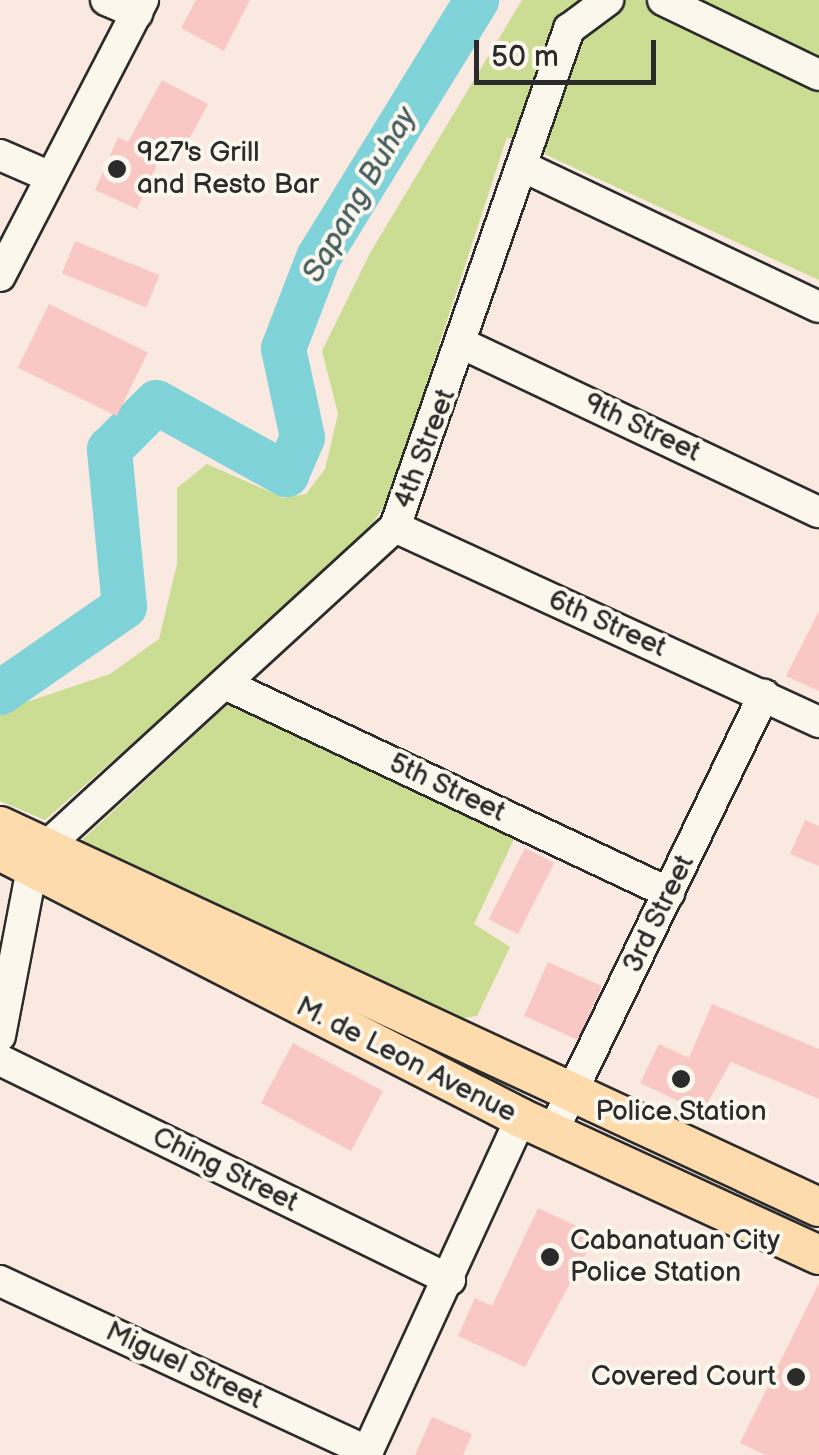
<!DOCTYPE html>
<html>
<head>
<meta charset="utf-8">
<style>
	body { margin:0 }
	#map { position:relative; width:819px; height:1455px; overflow:hidden; background:#fae9e0; font-family:"Balsamiq Sans",sans-serif }
	div>[style] { position:absolute }
	.green>* { inset:0; background:#cadd92 }
	.river>* { height:45px; margin:-22.5px; padding:0 22.5px; transform-origin:22.5px; border-radius:22.5px; background:#81d3da }
	.building>* { inset:0; background:#f9c8c4; transform-origin:0 0 }
	.roads { filter:drop-shadow(2px 0 #2b2b2b) drop-shadow(-2px 0 #2b2b2b) drop-shadow(0 2px #2b2b2b) drop-shadow(0 -2px #2b2b2b) }
	.minor>* { height:30px; margin:-15px; padding:0 15px; transform-origin:15px; border-radius:15px; background:#fbf7ec }
	.major>* { height:38px; margin:-19px; padding:0 19px; transform-origin:19px; border-radius:19px; background:#fedbac }
	.dots>* { width:28px; height:28px; translate:-50% -50%; box-sizing:border-box; border:5px solid #fbf7ec; border-radius:50% }
	span { translate:-50% -50%; white-space:nowrap; text-align:center; line-height:1.15; -webkit-text-stroke:8px #fbf7ec; paint-order:stroke }
	.poi-label { font-size:28px; color:#2b2b2b }
	.left { translate:0 -50%; text-align:left }
	.right { translate:-100% -50%; text-align:right }
	.street-label { font-size:28px; color:#2b2b2b }
	.water-label { font-size:30px; color:#455d60; font-style:italic }
	.scale { position:absolute; left:474px; top:40px; width:182px; height:45px; box-sizing:border-box; border:5px solid #2b2b2b; border-top:0; padding-left:12px; font-size:30px; line-height:35px; white-space:nowrap; color:#2b2b2b; -webkit-text-stroke:8px #fbf7ec; paint-order:stroke }
</style>
</head>
<body>
<div id="map">
	<div class="green">
		<div style="clip-path:polygon(522px 0,819px 0,819px 280px,507px 137px,389px 498px,359px 545px,45px 820px,0 801px,0 711px,110px 674px,159px 639px,177px 564px,177px 488px,207px 464px,284px 498px,306px 494px,325px 469px,338px 414px,322px 351px,370px 253px)"></div>
		<div style="clip-path:polygon(230px 702px,514px 839px,474px 924px,510px 947px,477px 1016px,456px 1019px,81px 841px)"></div>
	</div>
	<div class="river">
		<div style="left:0;top:692px;width:151px;rotate:-34.7deg"></div>
		<div style="left:124px;top:606px;width:158px;rotate:-95.5deg"></div>
		<div style="left:109px;top:449px;width:66px;rotate:-45deg"></div>
		<div style="left:156px;top:402px;width:149px;rotate:29deg"></div>
		<div style="left:286px;top:474px;width:40px;rotate:-66.6deg"></div>
		<div style="left:302px;top:437px;width:91px;rotate:-102.1deg"></div>
		<div style="left:283px;top:348px;width:97px;rotate:-69deg"></div>
		<div style="left:318px;top:257px;width:302px;rotate:-58.4deg"></div>
	</div>
	<div class="building">
		<div style="clip-path:polygon(196px 0,250px 0,224px 51px,181px 28px)"></div>
		<div style="clip-path:polygon(162px 80px,208px 104px,179px 158px,164px 149px,137px 209px,95px 190px,118px 137px,128px 142px)"></div>
		<div style="left:75px;top:241px;width:91px;height:35px;rotate:22deg"></div>
		<div style="left:49px;top:304px;width:110px;height:71px;rotate:26deg"></div>
		<div style="clip-path:polygon(819px 611px,819px 691px,786px 676px)"></div>
		<div style="clip-path:polygon(805px 820px,819px 826px,819px 866px,790px 854px)"></div>
		<div style="left:525px;top:848px;width:33px;height:80px;rotate:27deg"></div>
		<div style="left:548px;top:962px;width:59px;height:59px;rotate:24deg"></div>
		<div style="clip-path:polygon(712px 1004px,819px 1049px,819px 1099px,731px 1062px,702px 1112px,640px 1083px,659px 1044px,689px 1058px)"></div>
		<div style="left:293px;top:1043px;width:102px;height:68px;rotate:28deg"></div>
		<div style="clip-path:polygon(538px 1208px,596px 1235px,525px 1367px,458px 1336px,475px 1298px,492px 1306px)"></div>
		<div style="clip-path:polygon(819px 1283px,819px 1455px,765px 1455px,740px 1443px)"></div>
		<div style="clip-path:polygon(432px 1417px,472px 1434px,463px 1455px,415px 1455px)"></div>
	</div>
	<div class="roads">
		<div class="minor">
			<div style="left:106px;top:0;width:34px;rotate:23deg"></div>
			<div style="left:663px;top:0;width:173px;rotate:25.7deg"></div>
			<div style="left:0;top:155px;width:52px;rotate:23.6deg"></div>
			<div style="left:526px;top:168px;width:324px;rotate:25.4deg"></div>
			<div style="left:0;top:276px;width:311px;rotate:-62.6deg"></div>
			<div style="left:465px;top:345px;width:391px;rotate:25.3deg"></div>
			<div style="left:395px;top:527px;width:467px;rotate:24.7deg"></div>
			<div style="left:225px;top:684px;width:491px;rotate:25.2deg"></div>
			<div style="left:0;top:1036px;width:170px;rotate:-79.2deg"></div>
			<div style="left:32px;top:869px;width:30px;rotate:-56deg"></div>
			<div style="left:49px;top:844px;width:469px;rotate:-42.5deg"></div>
			<div style="left:395px;top:527px;width:528px;rotate:-70.74deg"></div>
			<div style="left:569px;top:29px;width:49px;rotate:-36.6deg"></div>
			<div style="left:0;top:1060px;width:501px;rotate:26.05deg"></div>
			<div style="left:552px;top:1133px;width:487px;rotate:-64.2deg"></div>
			<div style="left:0;top:1281px;width:406px;rotate:24.9deg"></div>
			<div style="left:366px;top:1455px;width:371px;rotate:-65.3deg"></div>
		</div>
		<div class="major">
			<div style="left:0;top:826px;width:903px;rotate:24.95deg"></div>
			<div style="left:0;top:851px;width:585px;rotate:27.13deg"></div>
			<div style="left:521px;top:1118px;width:328px;rotate:24.7deg"></div>
		</div>
	</div>
	<div class="dots">
		<div style="left:117px;top:169px;background:#2b2b2b"></div>
		<div style="left:681px;top:1079px;background:#2b2b2b"></div>
		<div style="left:550px;top:1257px;background:#2b2b2b"></div>
		<div style="left:796px;top:1377px;background:#2b2b2b"></div>
	</div>
	<div class="poi-label">
		<span class="left" style="left:137px;top:169px">927's Grill<br>and Resto Bar</span>
		<span style="left:681px;top:1112px">Police Station</span>
		<span class="left" style="left:570px;top:1257px">Cabanatuan City<br>Police Station</span>
		<span class="right" style="left:776px;top:1377px">Covered Court</span>
	</div>
	<div class="street-label">
		<span style="left:642px;top:428px;rotate:25deg">9th Street</span>
		<span style="left:425px;top:449px;rotate:-69deg">4th Street</span>
		<span style="left:607px;top:624px;rotate:24deg">6th Street</span>
		<span style="left:447px;top:788px;rotate:25deg">5th Street</span>
		<span style="left:659px;top:914px;rotate:-64deg">3rd Street</span>
		<span style="left:406px;top:1060px;rotate:27deg">M. de Leon Avenue</span>
		<span style="left:225px;top:1170px;rotate:26deg">Ching Street</span>
		<span style="left:184px;top:1366px;rotate:25deg">Miguel Street</span>
	</div>
	<div class="water-label">
		<span style="left:360px;top:195px;rotate:-60deg">Sapang Buhay</span>
	</div>
	<div class="scale">50 m</div>
</div>
</body>
</html>
